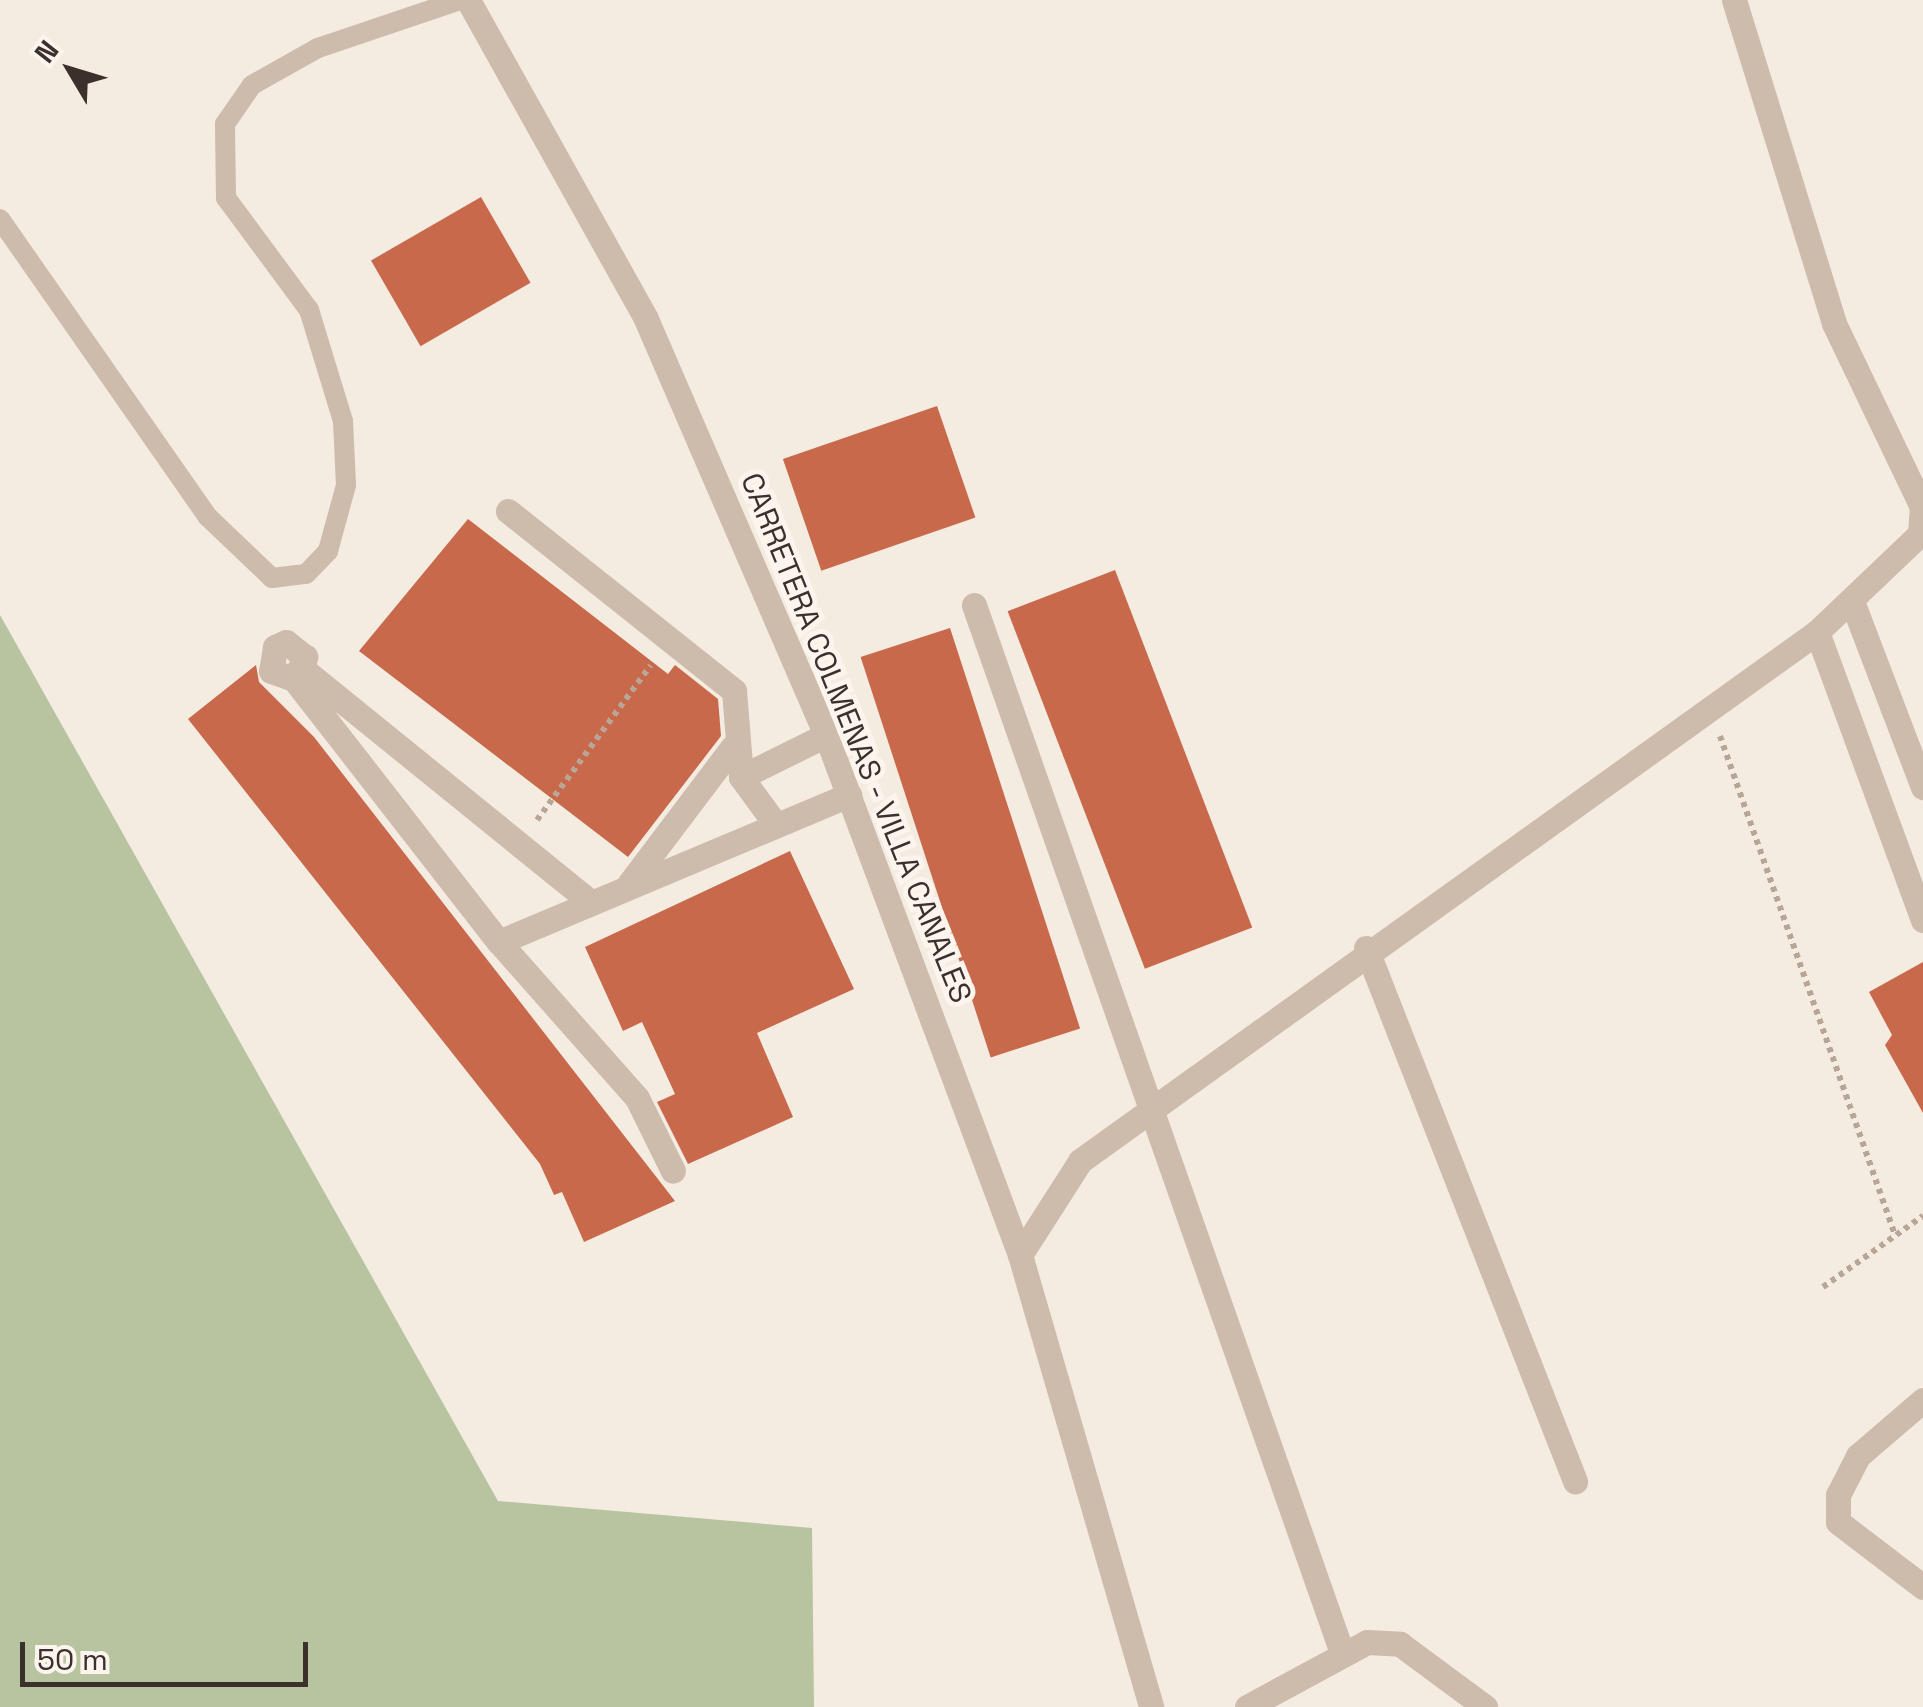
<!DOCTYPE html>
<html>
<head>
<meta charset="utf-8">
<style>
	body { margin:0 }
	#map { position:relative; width:1923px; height:1707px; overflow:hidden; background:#f4ebe1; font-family:"Space Grotesk",sans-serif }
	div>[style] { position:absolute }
	.green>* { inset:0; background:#b8c4a0 }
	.building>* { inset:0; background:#c8694b; transform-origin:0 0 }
	.path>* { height:6px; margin-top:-3px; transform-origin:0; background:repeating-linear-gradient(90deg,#b9a596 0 5px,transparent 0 10px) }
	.service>* { height:20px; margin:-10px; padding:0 10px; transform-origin:10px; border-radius:10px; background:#cdbbac }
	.minor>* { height:25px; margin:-12.5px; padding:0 12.5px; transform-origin:12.5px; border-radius:12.5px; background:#cdbbac }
	.tertiary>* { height:25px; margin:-12.5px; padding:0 12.5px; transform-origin:12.5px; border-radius:12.5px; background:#cdbbac }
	span { translate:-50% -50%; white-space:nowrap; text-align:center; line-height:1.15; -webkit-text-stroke:10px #fbf5ee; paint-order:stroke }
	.street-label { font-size:30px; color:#3b302b }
	.north { position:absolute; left:20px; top:20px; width:100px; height:100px; -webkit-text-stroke:8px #fbf5ee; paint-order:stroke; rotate:308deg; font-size:28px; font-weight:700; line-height:40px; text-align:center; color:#3b302b }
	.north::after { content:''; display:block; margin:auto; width:35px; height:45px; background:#3b302b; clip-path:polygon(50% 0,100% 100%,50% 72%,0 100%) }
	.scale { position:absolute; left:20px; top:1642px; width:288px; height:45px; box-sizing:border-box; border:5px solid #3b302b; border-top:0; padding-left:12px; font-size:30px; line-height:35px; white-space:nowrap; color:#3b302b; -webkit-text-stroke:8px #fbf5ee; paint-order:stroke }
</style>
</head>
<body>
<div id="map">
	<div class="green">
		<div style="clip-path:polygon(0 615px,498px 1501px,812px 1528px,814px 1707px,0 1707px)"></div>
	</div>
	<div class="building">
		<div style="left:481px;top:197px;width:99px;height:127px;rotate:60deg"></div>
		<div style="left:937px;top:406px;width:118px;height:163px;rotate:71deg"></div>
		<div style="clip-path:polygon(468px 519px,668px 674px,675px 665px,718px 699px,721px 736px,628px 857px,359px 651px)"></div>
		<div style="left:1115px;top:570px;width:383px;height:115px;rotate:69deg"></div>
		<div style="left:950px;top:628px;width:421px;height:94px;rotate:72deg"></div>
		<div style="clip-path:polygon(256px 665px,259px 682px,314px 737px,675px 1201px,584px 1242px,562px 1192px,554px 1195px,540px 1164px,188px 719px)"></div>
		<div style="clip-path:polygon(790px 851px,854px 989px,757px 1033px,793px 1117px,688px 1164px,657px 1102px,675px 1094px,642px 1022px,623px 1031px,585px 947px)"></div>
		<div style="clip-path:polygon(1923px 962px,1923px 1113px,1885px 1045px,1892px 1035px,1869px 992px)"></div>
	</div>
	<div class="path">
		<div style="left:1720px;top:736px;width:529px;rotate:70.67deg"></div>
		<div style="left:537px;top:820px;width:192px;rotate:-53.7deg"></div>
		<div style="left:1823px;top:1287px;width:123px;rotate:-35.4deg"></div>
	</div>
	<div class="service">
		<div style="left:0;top:219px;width:363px;rotate:55.1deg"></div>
		<div style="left:208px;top:517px;width:88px;rotate:43.6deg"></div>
		<div style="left:272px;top:578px;width:34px;rotate:-7deg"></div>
		<div style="left:306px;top:574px;width:32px;rotate:-46deg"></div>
		<div style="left:328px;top:551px;width:68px;rotate:-74.7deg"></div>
		<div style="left:346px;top:485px;width:64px;rotate:-92.7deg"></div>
		<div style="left:343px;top:421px;width:116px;rotate:-107deg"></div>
		<div style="left:309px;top:310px;width:139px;rotate:-126.5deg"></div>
		<div style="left:226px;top:198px;width:74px;rotate:-90.8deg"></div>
		<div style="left:225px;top:124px;width:47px;rotate:-55.3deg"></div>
		<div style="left:252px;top:85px;width:76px;rotate:-29.3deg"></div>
		<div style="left:318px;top:48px;width:150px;rotate:-18.7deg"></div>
	</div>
	<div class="minor">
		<div style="left:508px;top:511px;width:289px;rotate:38.5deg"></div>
		<div style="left:734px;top:691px;width:86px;rotate:85.3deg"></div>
		<div style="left:741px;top:777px;width:59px;rotate:53.9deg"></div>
		<div style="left:1853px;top:604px;width:196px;rotate:69.1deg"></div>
		<div style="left:974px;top:605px;width:1108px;rotate:70.65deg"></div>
		<div style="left:1817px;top:632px;width:307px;rotate:69.8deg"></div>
		<div style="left:304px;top:670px;width:370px;rotate:39deg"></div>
		<div style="left:294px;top:679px;width:25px;rotate:-63deg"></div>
		<div style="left:305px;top:657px;width:24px;rotate:-142deg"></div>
		<div style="left:286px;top:642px;width:12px;rotate:156deg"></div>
		<div style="left:275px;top:647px;width:24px;rotate:99deg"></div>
		<div style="left:271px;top:671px;width:24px;rotate:19deg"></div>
		<div style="left:294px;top:679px;width:333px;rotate:52.1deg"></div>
		<div style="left:499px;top:942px;width:208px;rotate:48.5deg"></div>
		<div style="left:637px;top:1098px;width:81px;rotate:63.7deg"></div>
		<div style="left:741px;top:777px;width:95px;rotate:-26.3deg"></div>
		<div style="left:629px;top:884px;width:171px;rotate:-52.9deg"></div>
		<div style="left:499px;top:942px;width:380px;rotate:-22.8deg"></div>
		<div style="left:1366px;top:948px;width:573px;rotate:68.59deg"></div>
		<div style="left:1020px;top:1255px;width:112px;rotate:-57.4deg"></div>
		<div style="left:1080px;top:1161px;width:907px;rotate:-35.67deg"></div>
		<div style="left:1817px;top:632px;width:142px;rotate:-43.6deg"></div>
		<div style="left:1920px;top:534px;width:27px;rotate:-86deg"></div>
		<div style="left:1922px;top:507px;width:204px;rotate:-115.6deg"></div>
		<div style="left:1834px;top:323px;width:338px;rotate:-107.2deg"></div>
		<div style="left:1923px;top:1400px;width:86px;rotate:139.3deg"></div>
		<div style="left:1858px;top:1456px;width:44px;rotate:117.1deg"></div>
		<div style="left:1838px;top:1495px;width:27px;rotate:90deg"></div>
		<div style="left:1838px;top:1522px;width:107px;rotate:37.4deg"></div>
		<div style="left:1247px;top:1707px;width:136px;rotate:-28.4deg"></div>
		<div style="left:1367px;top:1642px;width:33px;rotate:3deg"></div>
		<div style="left:1400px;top:1644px;width:106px;rotate:36.5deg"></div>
	</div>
	<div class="tertiary">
		<div style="left:468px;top:0;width:365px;rotate:60.8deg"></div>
		<div style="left:646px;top:319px;width:453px;rotate:66.6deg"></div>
		<div style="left:826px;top:735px;width:555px;rotate:69.54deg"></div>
		<div style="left:1020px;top:1255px;width:471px;rotate:73.8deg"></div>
	</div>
	<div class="street-label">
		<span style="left:856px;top:738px;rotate:68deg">CARRETERA COLMENAS - VILLA CANALES</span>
	</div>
	<div class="north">N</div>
	<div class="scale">50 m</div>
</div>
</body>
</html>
